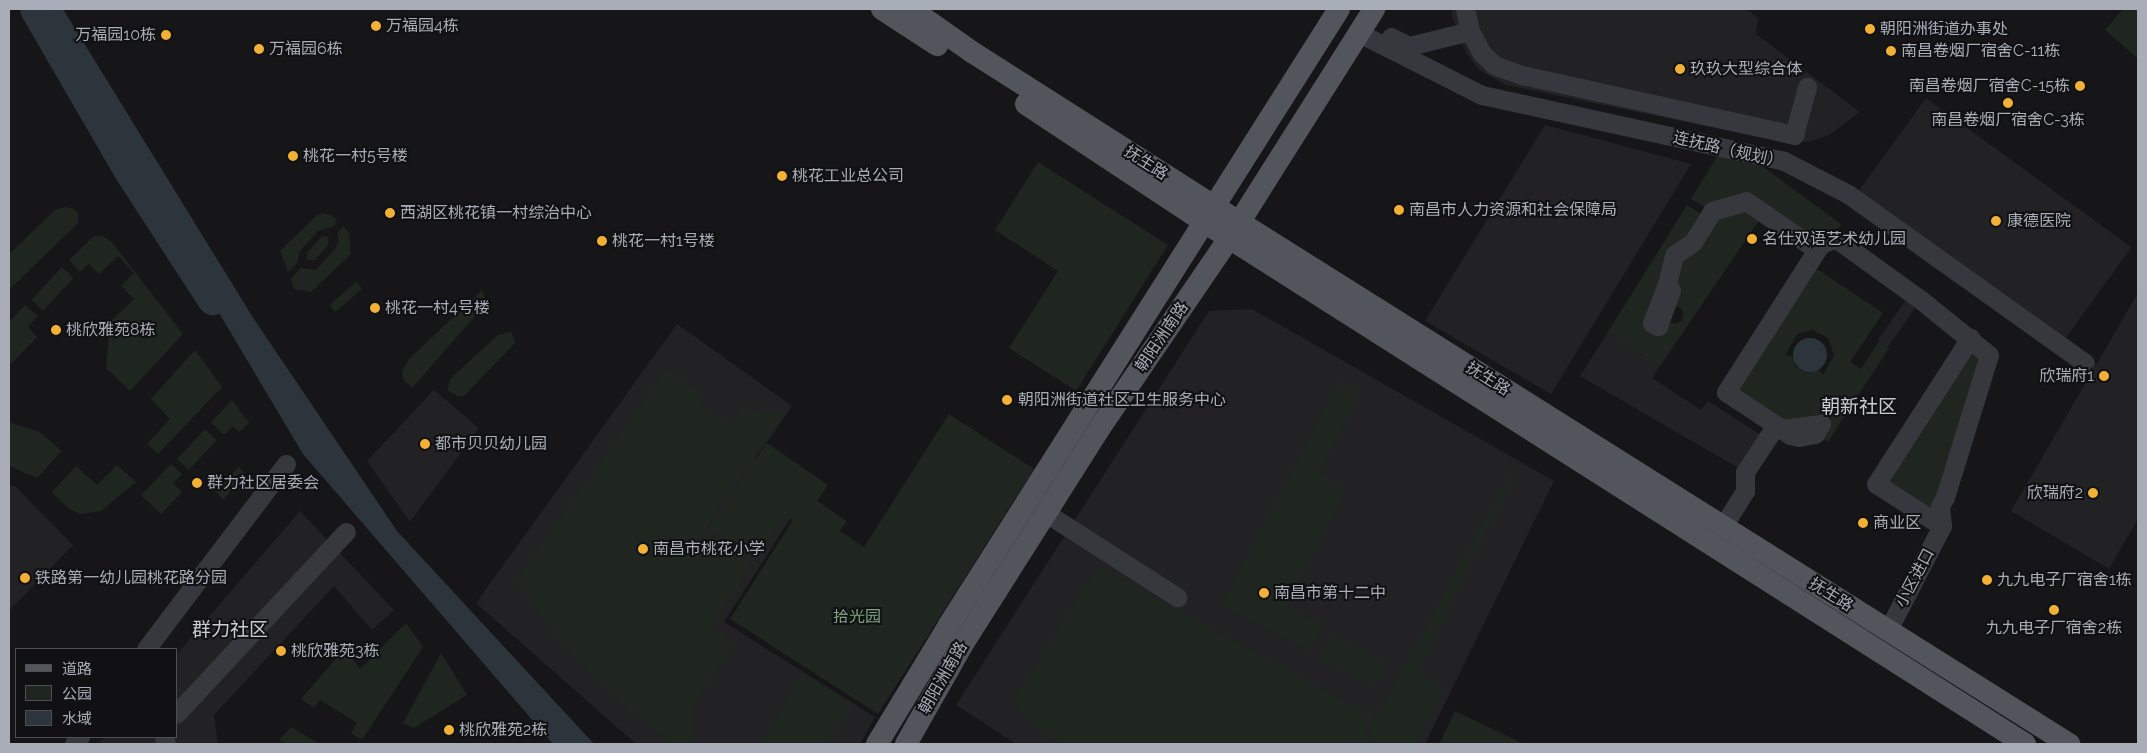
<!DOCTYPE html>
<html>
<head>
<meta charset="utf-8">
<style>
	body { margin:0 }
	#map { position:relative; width:2147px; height:753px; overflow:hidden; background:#161618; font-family:Raleway,"Noto Sans SC",sans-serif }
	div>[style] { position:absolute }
	.built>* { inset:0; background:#222225; transform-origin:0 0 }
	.green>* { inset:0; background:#1e261f; transform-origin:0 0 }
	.water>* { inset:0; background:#2c353c }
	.round { border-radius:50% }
	.river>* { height:32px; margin:-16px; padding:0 16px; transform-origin:16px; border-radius:16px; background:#2c353c }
	.minor>* { height:19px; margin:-9.5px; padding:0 9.5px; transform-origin:9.5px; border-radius:9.5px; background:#37383d }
	.major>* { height:22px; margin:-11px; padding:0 11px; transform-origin:11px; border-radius:11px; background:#53555c }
	.dots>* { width:14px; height:14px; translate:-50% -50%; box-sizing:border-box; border:2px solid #111113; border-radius:50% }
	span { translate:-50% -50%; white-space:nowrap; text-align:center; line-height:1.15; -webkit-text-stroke:4px #111113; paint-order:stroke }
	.poi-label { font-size:16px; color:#a8adb8 }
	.left { translate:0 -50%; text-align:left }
	.right { translate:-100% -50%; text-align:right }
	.street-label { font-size:16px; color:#a8adb8 }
	.park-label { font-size:16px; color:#7fa381 }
	.quarter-label { font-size:19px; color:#c9ccd4 }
	.frame { position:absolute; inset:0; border:10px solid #a8adb8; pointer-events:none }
	.legend { position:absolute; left:15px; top:648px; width:162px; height:90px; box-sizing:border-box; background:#111113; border:1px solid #4d4f55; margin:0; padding:6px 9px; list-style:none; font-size:15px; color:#a8adb8 }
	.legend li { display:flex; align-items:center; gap:10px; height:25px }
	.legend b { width:25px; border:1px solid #4d4f55 }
</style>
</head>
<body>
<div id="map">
	<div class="built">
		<div style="clip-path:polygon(1452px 9px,1746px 9px,1758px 18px,1756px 34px,1860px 112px,1829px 135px,1812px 141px,1788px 143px,1506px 85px,1479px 70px,1466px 52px,1452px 17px)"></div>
		<div style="left:1926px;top:98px;width:254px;height:117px;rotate:36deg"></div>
		<div style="clip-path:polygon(1545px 125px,1691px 164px,1551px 394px,1425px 321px)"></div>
		<div style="left:1911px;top:293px;width:12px;height:58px;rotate:35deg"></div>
		<div style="clip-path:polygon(2138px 293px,2138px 519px,2109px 569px,2011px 511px)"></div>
		<div style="clip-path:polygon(1252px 309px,1554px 481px,1425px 744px,1016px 744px,956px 705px,1209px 311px)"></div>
		<div style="clip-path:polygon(677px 324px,792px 406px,755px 459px,806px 494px,724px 622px,875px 717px,860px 744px,636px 744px,476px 603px)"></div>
		<div style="clip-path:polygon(1608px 332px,1660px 366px,1652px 378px,1701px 410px,1708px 401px,1767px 439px,1745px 472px,1580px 376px)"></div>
		<div style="clip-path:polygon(434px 390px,479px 428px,410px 522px,367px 461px)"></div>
		<div style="clip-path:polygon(9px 485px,15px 486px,73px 545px,9px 611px)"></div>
		<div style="clip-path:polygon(300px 511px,394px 610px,372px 630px,334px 586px,214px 715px,218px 744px,99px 744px,105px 737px,176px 737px,176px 655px)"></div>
	</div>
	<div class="green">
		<div style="clip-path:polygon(2123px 9px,2138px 9px,2138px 59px,2105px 30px)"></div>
		<div style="clip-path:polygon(evenodd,1727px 140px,1842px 225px,1820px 245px,1808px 263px,1883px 313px,1850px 362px,1861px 369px,1879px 341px,1889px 348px,1828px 442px,1786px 423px,1730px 386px,1807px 251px,1760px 219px,1660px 366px,1608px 332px,1687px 205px,1707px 218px,1712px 211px,1691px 199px,1727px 140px,1666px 304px,1681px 308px,1684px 315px,1681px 321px,1675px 324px,1661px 319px,1666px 304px,1727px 140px,1812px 330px,1828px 338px,1834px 355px,1823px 375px,1819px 370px,1807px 373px,1796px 367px,1792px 356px,1785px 356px,1797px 334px,1812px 330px)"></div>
		<div style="clip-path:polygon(1038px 162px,1168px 245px,1076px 391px,1009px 348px,1058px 271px,995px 230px)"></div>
		<div style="clip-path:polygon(65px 207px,72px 208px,78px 213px,78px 223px,9px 290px,9px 254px,55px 210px)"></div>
		<div style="clip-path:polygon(322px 213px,331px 215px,337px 219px,334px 226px,318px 231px,300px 251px,297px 263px,288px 272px,280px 251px,315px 217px)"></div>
		<div style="clip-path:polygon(343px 226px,349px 233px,351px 254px,311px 292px,294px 289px,291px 278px,301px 268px,316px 270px,335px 249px,339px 240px,337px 234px)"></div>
		<div style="clip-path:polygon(94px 236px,102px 236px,111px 241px,183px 334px,130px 391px,106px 368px,110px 322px,134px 299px,121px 286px,134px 273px,118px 256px,99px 274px,89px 264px,80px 272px,69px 260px)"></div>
		<div style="clip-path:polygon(326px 236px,329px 238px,328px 245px,315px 260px,307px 260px,307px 253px,321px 237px)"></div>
		<div style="left:62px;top:267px;width:16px;height:45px;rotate:43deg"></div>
		<div style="left:356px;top:282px;width:9px;height:35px;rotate:49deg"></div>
		<div style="clip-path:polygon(482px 290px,486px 300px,484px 306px,412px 388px,403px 380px,402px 371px,409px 359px)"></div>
		<div style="clip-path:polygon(25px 305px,38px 316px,28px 327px,37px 337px,11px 364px,9px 362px,9px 322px)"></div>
		<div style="clip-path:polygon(511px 332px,516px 342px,464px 396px,457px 396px,447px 390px,450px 379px,498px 335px)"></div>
		<div style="clip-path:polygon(1974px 341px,1989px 355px,1934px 512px,1884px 489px)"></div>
		<div style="clip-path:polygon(195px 350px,222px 387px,158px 454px,147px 444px,170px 419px,151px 399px)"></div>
		<div style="clip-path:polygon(667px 368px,705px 395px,700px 402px,731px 426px,742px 409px,752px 408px,762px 414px,787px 410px,704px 530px,753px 564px,712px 627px,734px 644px,693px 708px,693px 744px,671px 744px,632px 711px,576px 660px,514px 582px)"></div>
		<div style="clip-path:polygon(1340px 379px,1362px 391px,1320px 472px,1348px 488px,1287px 606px,1324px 625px,1310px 652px,1221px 605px)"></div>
		<div style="clip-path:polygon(232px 400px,249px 423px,239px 432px,233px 426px,224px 435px,211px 422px)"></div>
		<div style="clip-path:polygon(949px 414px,1034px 469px,878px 714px,730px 619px,793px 520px,786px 516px,754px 561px,708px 529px,767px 443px,828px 485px,817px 501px,847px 521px,840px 531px,864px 547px)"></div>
		<div style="clip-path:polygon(9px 422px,40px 432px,62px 451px,37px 478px,9px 466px)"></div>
		<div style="left:205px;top:429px;width:16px;height:41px;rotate:43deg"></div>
		<div style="clip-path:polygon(171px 464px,182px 474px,173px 483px,182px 492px,161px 514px,141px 495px)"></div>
		<div style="clip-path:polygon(117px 465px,136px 482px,101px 511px,80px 514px,69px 509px,52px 492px,76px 466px,97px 485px)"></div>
		<div style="clip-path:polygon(1514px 465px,1519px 467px,1418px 673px,1445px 689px,1418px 744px,1372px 744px,1370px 728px)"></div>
		<div style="clip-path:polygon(239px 467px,245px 474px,223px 500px,215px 491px)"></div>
		<div style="clip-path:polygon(1098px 566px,1374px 717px,1365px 731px,1368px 744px,1063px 744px,1031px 725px,1019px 712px,1014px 697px)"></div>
		<div style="clip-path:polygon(406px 623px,423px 647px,362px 740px,351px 733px,357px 723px,320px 700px,314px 708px,301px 699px,345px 648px,360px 669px)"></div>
		<div style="left:1332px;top:635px;width:62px;height:26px;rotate:27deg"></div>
		<div style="clip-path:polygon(441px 653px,467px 695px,414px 728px,403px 723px)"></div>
		<div style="clip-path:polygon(802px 674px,852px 704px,828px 744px,760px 744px)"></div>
		<div style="clip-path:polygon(1455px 711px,1524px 744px,1439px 744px)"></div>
		<div style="clip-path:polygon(291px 727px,320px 744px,286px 744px,279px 740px)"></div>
	</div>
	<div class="water">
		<div style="clip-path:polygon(38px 9px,63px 9px,252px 316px,397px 531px,594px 744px,553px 744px,303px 454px)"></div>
		<div class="round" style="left:1793px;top:338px;width:34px;height:34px"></div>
	</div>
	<div class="river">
		<div style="left:36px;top:9px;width:187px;rotate:59.9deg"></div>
		<div style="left:130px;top:171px;width:153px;rotate:57deg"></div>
	</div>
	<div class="minor">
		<div style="left:1465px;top:9px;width:23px;rotate:77deg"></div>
		<div style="left:1470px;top:31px;width:24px;rotate:62deg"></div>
		<div style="left:1481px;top:52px;width:18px;rotate:45deg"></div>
		<div style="left:1494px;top:65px;width:30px;rotate:20deg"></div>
		<div style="left:1522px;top:75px;width:279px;rotate:12.4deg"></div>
		<div style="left:1794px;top:135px;width:50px;rotate:-74.8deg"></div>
		<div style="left:1359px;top:33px;width:138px;rotate:26.8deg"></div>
		<div style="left:1482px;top:95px;width:309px;rotate:12.3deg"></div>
		<div style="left:1784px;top:161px;width:72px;rotate:27.3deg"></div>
		<div style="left:1848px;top:194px;width:291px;rotate:35.5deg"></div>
		<div style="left:1391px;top:37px;width:20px;rotate:27deg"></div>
		<div style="left:1409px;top:46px;width:63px;rotate:-13.8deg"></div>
		<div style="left:1667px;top:284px;width:42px;rotate:111deg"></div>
		<div style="left:1652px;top:323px;width:7px;rotate:27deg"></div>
		<div style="left:1658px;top:326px;width:38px;rotate:-70deg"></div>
		<div style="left:1671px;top:290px;width:7px;rotate:-124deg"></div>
		<div style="left:1667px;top:284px;width:30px;rotate:-76deg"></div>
		<div style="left:1674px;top:255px;width:23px;rotate:-34deg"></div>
		<div style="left:1693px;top:242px;width:36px;rotate:-58deg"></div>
		<div style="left:1712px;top:211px;width:35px;rotate:-16deg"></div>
		<div style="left:1746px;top:201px;width:86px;rotate:34.6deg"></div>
		<div style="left:1776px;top:425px;width:17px;rotate:36deg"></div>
		<div style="left:1790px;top:435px;width:9px;rotate:13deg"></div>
		<div style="left:1799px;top:437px;width:16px;rotate:-11deg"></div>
		<div style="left:1815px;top:434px;width:12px;rotate:-59deg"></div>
		<div style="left:1821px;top:424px;width:39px;rotate:173deg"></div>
		<div style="left:1046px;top:513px;width:156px;rotate:32.7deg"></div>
		<div style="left:1723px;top:526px;width:41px;rotate:-57.8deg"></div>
		<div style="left:1745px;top:491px;width:19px;rotate:-90deg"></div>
		<div style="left:1745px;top:472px;width:56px;rotate:-56.6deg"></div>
		<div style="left:1776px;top:425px;width:60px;rotate:-146.6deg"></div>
		<div style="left:1726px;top:392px;width:174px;rotate:-57.4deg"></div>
		<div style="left:1820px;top:245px;width:17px;rotate:-25deg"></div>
		<div style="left:1835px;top:238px;width:106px;rotate:35.8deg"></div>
		<div style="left:1921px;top:300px;width:87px;rotate:39deg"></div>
		<div style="left:1989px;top:355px;width:149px;rotate:107.2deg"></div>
		<div style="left:1945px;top:497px;width:10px;rotate:119deg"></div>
		<div style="left:1940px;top:506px;width:20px;rotate:84deg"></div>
		<div style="left:1942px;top:526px;width:78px;rotate:-147.5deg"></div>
		<div style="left:1876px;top:484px;width:174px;rotate:-57.2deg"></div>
		<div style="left:1888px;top:630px;width:117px;rotate:-62.6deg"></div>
		<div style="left:146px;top:649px;width:232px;rotate:-52.9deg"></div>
		<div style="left:176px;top:714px;width:249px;rotate:-47deg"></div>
		<div style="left:164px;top:737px;width:7px;rotate:74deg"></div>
		<div style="left:74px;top:744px;width:9px;rotate:-49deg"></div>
	</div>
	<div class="major">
		<div style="left:882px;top:9px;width:66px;rotate:33.2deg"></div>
		<div style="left:911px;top:9px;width:75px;rotate:35.2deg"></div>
		<div style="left:972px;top:52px;width:317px;rotate:32.5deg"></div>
		<div style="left:1239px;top:222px;width:981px;rotate:32.17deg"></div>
		<div style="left:1026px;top:104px;width:214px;rotate:33.5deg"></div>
		<div style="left:1204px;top:222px;width:973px;rotate:32.45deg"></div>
		<div style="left:877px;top:744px;width:139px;rotate:-58.8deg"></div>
		<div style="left:949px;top:625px;width:729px;rotate:-57.66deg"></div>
		<div style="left:906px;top:744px;width:117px;rotate:-60.4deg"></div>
		<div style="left:964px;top:642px;width:252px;rotate:-57.6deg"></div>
		<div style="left:1099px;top:429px;width:232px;rotate:-55.7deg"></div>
		<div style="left:1230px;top:237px;width:270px;rotate:-57.7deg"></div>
	</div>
	<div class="dots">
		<div style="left:376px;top:26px;background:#f2b134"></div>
		<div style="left:1870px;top:29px;background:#f2b134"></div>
		<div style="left:166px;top:35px;background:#f2b134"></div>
		<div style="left:259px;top:49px;background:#f2b134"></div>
		<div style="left:1891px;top:51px;background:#f2b134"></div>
		<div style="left:1680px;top:69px;background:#f2b134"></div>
		<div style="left:2080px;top:86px;background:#f2b134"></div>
		<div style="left:2008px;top:103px;background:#f2b134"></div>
		<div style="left:293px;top:156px;background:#f2b134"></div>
		<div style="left:782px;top:176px;background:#f2b134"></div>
		<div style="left:1399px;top:210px;background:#f2b134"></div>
		<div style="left:390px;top:213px;background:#f2b134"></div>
		<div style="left:1996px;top:221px;background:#f2b134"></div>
		<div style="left:1752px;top:239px;background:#f2b134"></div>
		<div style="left:602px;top:241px;background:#f2b134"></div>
		<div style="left:375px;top:308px;background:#f2b134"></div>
		<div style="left:56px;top:330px;background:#f2b134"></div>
		<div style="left:2104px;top:376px;background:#f2b134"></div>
		<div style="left:1007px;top:400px;background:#f2b134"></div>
		<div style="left:425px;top:444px;background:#f2b134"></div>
		<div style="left:197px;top:483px;background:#f2b134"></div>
		<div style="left:2093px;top:493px;background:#f2b134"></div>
		<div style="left:1863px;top:523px;background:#f2b134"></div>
		<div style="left:643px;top:549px;background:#f2b134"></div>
		<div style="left:25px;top:578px;background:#f2b134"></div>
		<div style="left:1987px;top:580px;background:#f2b134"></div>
		<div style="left:1264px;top:593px;background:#f2b134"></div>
		<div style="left:2054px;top:610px;background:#f2b134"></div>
		<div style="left:281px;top:651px;background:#f2b134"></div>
		<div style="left:449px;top:730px;background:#f2b134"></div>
	</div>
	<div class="poi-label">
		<span class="left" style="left:386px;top:26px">万福园4栋</span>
		<span class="left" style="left:1880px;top:29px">朝阳洲街道办事处</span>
		<span class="right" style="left:156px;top:35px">万福园10栋</span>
		<span class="left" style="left:269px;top:49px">万福园6栋</span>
		<span class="left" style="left:1901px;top:51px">南昌卷烟厂宿舍C-11栋</span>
		<span class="left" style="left:1690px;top:69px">玖玖大型综合体</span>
		<span class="right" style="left:2070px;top:86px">南昌卷烟厂宿舍C-15栋</span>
		<span style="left:2008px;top:120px">南昌卷烟厂宿舍C-3栋</span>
		<span class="left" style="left:303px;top:156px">桃花一村5号楼</span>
		<span class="left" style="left:792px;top:176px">桃花工业总公司</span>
		<span class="left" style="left:1409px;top:210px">南昌市人力资源和社会保障局</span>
		<span class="left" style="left:400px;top:213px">西湖区桃花镇一村综治中心</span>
		<span class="left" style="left:2007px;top:221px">康德医院</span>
		<span class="left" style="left:1762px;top:239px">名仕双语艺术幼儿园</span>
		<span class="left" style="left:612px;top:241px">桃花一村1号楼</span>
		<span class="left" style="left:385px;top:308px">桃花一村4号楼</span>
		<span class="left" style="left:66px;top:330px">桃欣雅苑8栋</span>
		<span class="right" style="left:2094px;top:376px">欣瑞府1</span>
		<span class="left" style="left:1018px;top:400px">朝阳洲街道社区卫生服务中心</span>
		<span class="left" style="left:435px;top:444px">都市贝贝幼儿园</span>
		<span class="left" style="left:207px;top:483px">群力社区居委会</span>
		<span class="right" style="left:2083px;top:493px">欣瑞府2</span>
		<span class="left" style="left:1873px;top:523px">商业区</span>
		<span class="left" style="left:653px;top:549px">南昌市桃花小学</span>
		<span class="left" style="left:35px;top:578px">铁路第一幼儿园桃花路分园</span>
		<span class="left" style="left:1997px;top:580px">九九电子厂宿舍1栋</span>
		<span class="left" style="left:1274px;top:593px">南昌市第十二中</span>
		<span style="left:2054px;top:628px">九九电子厂宿舍2栋</span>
		<span class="left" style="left:291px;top:651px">桃欣雅苑3栋</span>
		<span class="left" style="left:459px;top:730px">桃欣雅苑2栋</span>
	</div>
	<div class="street-label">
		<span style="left:1728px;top:150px;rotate:13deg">连抚路（规划）</span>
		<span style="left:1146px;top:163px;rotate:33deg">抚生路</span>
		<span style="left:1162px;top:337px;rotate:-56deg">朝阳洲南路</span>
		<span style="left:1488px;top:379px;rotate:32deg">抚生路</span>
		<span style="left:1915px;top:578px;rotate:-62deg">小区进口</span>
		<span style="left:1831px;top:595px;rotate:32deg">抚生路</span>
		<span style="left:943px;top:678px;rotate:-60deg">朝阳洲南路</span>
	</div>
	<div class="park-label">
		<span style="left:857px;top:617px">拾光园</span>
	</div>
	<div class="quarter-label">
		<span style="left:1859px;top:407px">朝新社区</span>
		<span style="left:230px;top:630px">群力社区</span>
	</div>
	<div class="frame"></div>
	<ul class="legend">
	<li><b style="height:6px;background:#53555c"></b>道路</li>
	<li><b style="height:14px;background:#1e261f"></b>公园</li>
	<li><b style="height:14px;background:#2c353c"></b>水域</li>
	</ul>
</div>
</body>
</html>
